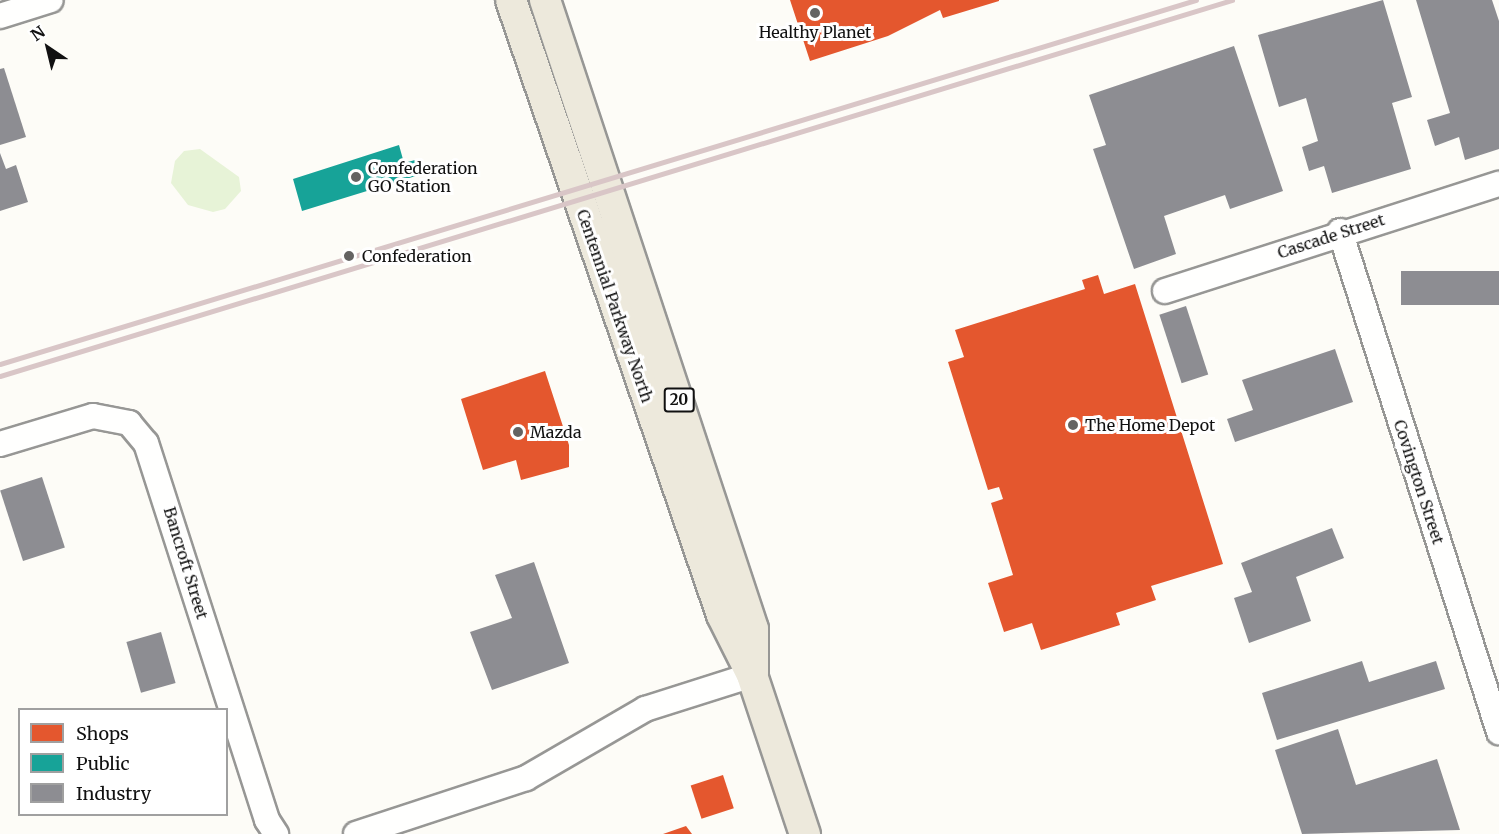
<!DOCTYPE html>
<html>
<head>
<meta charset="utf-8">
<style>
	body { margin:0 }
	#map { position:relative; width:1499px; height:834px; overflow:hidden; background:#fdfcf7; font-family:Merriweather,serif }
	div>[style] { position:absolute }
	.green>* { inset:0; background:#e7f3d7 }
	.shops>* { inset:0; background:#e4572e; transform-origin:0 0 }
	.public>* { inset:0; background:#17a398 }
	.industry>* { inset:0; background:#8d8d92; transform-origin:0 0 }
	.roads { filter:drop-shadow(2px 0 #979795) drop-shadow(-2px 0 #979795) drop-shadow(0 2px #979795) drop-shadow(0 -2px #979795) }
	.minor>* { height:24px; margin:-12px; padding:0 12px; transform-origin:12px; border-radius:12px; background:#fffffe }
	.major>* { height:30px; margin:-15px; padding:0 15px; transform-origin:15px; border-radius:15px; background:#ede9dc }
	.rail>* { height:4.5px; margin:-2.25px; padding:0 2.25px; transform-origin:2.25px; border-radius:2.25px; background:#d9c6c7 }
	.dots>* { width:16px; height:16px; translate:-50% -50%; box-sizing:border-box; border:3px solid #fff; border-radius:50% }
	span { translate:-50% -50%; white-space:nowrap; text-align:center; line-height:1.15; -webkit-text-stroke:6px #fff; paint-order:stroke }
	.shield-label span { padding:2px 4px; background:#fff; border:2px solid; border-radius:4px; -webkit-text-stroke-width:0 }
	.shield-label { font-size:15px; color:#111; font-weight:700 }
	.poi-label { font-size:16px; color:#111 }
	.left { translate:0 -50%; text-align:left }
	.street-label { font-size:16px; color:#111 }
	.legend { position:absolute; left:18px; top:708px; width:210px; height:108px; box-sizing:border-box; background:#fff; border:2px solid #a0a0a0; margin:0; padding:8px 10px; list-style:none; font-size:18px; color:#111 }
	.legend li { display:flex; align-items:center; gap:12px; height:30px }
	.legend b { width:30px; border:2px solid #a0a0a0 }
	.north { position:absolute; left:18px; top:18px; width:60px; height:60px; -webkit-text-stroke:4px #fff; paint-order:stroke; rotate:325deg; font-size:16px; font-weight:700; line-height:24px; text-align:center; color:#111 }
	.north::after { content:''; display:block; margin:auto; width:21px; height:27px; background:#111; clip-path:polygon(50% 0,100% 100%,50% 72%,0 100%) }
</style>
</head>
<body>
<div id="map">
	<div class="green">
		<div style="clip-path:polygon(200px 149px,239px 177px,241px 191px,225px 209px,213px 212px,188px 205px,171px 183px,175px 161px,184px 151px)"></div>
	</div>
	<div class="shops">
		<div style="clip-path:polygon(790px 0,999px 0,999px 1px,943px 18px,940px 10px,888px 36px,810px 61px)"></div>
		<div style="clip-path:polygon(1098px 275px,1104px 294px,1135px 284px,1223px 564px,1151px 586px,1156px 600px,1116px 613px,1120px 625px,1041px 650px,1032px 623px,1004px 632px,988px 583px,1013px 575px,991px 503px,1003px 499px,999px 487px,988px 490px,948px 362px,964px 357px,955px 330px,1085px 289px,1082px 280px)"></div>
		<div style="clip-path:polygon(545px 371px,569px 445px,569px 467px,521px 480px,516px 460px,483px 470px,461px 399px)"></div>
		<div style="left:723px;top:775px;width:35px;height:34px;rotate:72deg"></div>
		<div style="clip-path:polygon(686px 826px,692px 834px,663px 834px)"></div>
	</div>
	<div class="public">
		<div style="clip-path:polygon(399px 145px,404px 163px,415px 160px,419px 175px,302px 211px,293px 179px)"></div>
	</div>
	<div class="industry">
		<div style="clip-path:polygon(1383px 0,1412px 97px,1392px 103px,1411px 169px,1332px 193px,1324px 166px,1309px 171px,1302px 147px,1318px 141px,1306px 98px,1279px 107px,1258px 35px)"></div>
		<div style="clip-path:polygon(1416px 0,1492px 0,1499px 21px,1499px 149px,1465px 160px,1459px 137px,1435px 146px,1427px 120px,1450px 113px)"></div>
		<div style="clip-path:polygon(1234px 46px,1283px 191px,1230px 209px,1225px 195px,1164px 216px,1176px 254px,1134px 269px,1093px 149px,1106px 145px,1089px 95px)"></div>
		<div style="clip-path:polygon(4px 68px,26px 137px,0 145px,0 69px)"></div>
		<div style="clip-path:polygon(0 153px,6px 169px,16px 165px,28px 202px,0 211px)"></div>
		<div style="left:1499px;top:271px;width:34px;height:98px;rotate:90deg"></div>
		<div style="left:1186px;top:306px;width:72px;height:28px;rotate:72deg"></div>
		<div style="clip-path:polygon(1335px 349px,1353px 402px,1235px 442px,1227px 419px,1253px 410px,1242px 380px)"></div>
		<div style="left:42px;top:477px;width:74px;height:44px;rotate:72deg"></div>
		<div style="clip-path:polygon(1332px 528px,1344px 558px,1296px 577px,1311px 621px,1249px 643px,1234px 598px,1252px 592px,1241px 563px)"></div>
		<div style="clip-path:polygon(534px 562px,569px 663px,492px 690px,470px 632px,512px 618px,495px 575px)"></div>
		<div style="left:161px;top:632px;width:53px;height:36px;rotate:74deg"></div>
		<div style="clip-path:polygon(1362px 661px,1369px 682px,1436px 661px,1445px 689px,1277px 740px,1262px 693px)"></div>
		<div style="clip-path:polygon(1338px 729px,1356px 785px,1437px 759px,1460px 830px,1302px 834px,1275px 750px)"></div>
	</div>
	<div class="roads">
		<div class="minor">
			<div style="left:0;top:16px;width:53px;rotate:-17.4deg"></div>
			<div style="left:1340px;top:231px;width:526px;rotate:72.39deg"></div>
			<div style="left:1165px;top:291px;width:351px;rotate:-17.8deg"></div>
			<div style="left:0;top:444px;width:97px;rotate:-16.8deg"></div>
			<div style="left:93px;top:416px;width:37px;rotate:11deg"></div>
			<div style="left:129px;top:423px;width:26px;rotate:50deg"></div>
			<div style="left:146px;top:443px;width:396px;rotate:72.2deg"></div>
			<div style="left:267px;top:820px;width:17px;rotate:57deg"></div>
			<div style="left:356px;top:834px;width:179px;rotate:-18.2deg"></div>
			<div style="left:526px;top:778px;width:138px;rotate:-30.1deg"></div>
			<div style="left:645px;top:709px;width:112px;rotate:-17.6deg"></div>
		</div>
		<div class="major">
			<div style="left:511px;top:0;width:650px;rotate:71.06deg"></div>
			<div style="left:722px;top:615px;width:67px;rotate:63.4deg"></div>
			<div style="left:752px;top:675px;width:168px;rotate:71.6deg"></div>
			<div style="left:545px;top:0;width:662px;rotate:71.7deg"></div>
			<div style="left:753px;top:629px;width:45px;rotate:90deg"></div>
		</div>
	</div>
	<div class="rail">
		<div style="left:0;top:364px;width:1250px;rotate:-16.93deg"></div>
		<div style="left:0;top:376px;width:1288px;rotate:-16.97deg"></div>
	</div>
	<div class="dots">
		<div style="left:815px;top:13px;background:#646362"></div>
		<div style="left:356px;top:177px;background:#646362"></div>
		<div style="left:349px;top:256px;background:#646362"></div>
		<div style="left:1073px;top:425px;background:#646362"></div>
		<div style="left:518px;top:432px;background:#646362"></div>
	</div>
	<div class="shield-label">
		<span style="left:679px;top:400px">20</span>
	</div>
	<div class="poi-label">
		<span style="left:815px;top:32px">Healthy Planet</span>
		<span class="left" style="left:368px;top:177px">Confederation<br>GO Station</span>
		<span class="left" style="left:362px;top:256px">Confederation</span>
		<span class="left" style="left:1085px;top:425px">The Home Depot</span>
		<span class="left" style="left:530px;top:432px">Mazda</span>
	</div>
	<div class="street-label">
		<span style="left:1331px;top:236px;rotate:-18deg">Cascade Street</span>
		<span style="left:615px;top:306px;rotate:71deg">Centennial Parkway North</span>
		<span style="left:1419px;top:482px;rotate:72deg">Covington Street</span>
		<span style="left:186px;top:563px;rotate:73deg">Bancroft Street</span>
	</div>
	<ul class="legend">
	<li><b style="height:16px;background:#e4572e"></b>Shops</li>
	<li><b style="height:16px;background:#17a398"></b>Public</li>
	<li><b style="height:16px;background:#8d8d92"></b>Industry</li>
	</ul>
	<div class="north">N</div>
</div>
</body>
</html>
